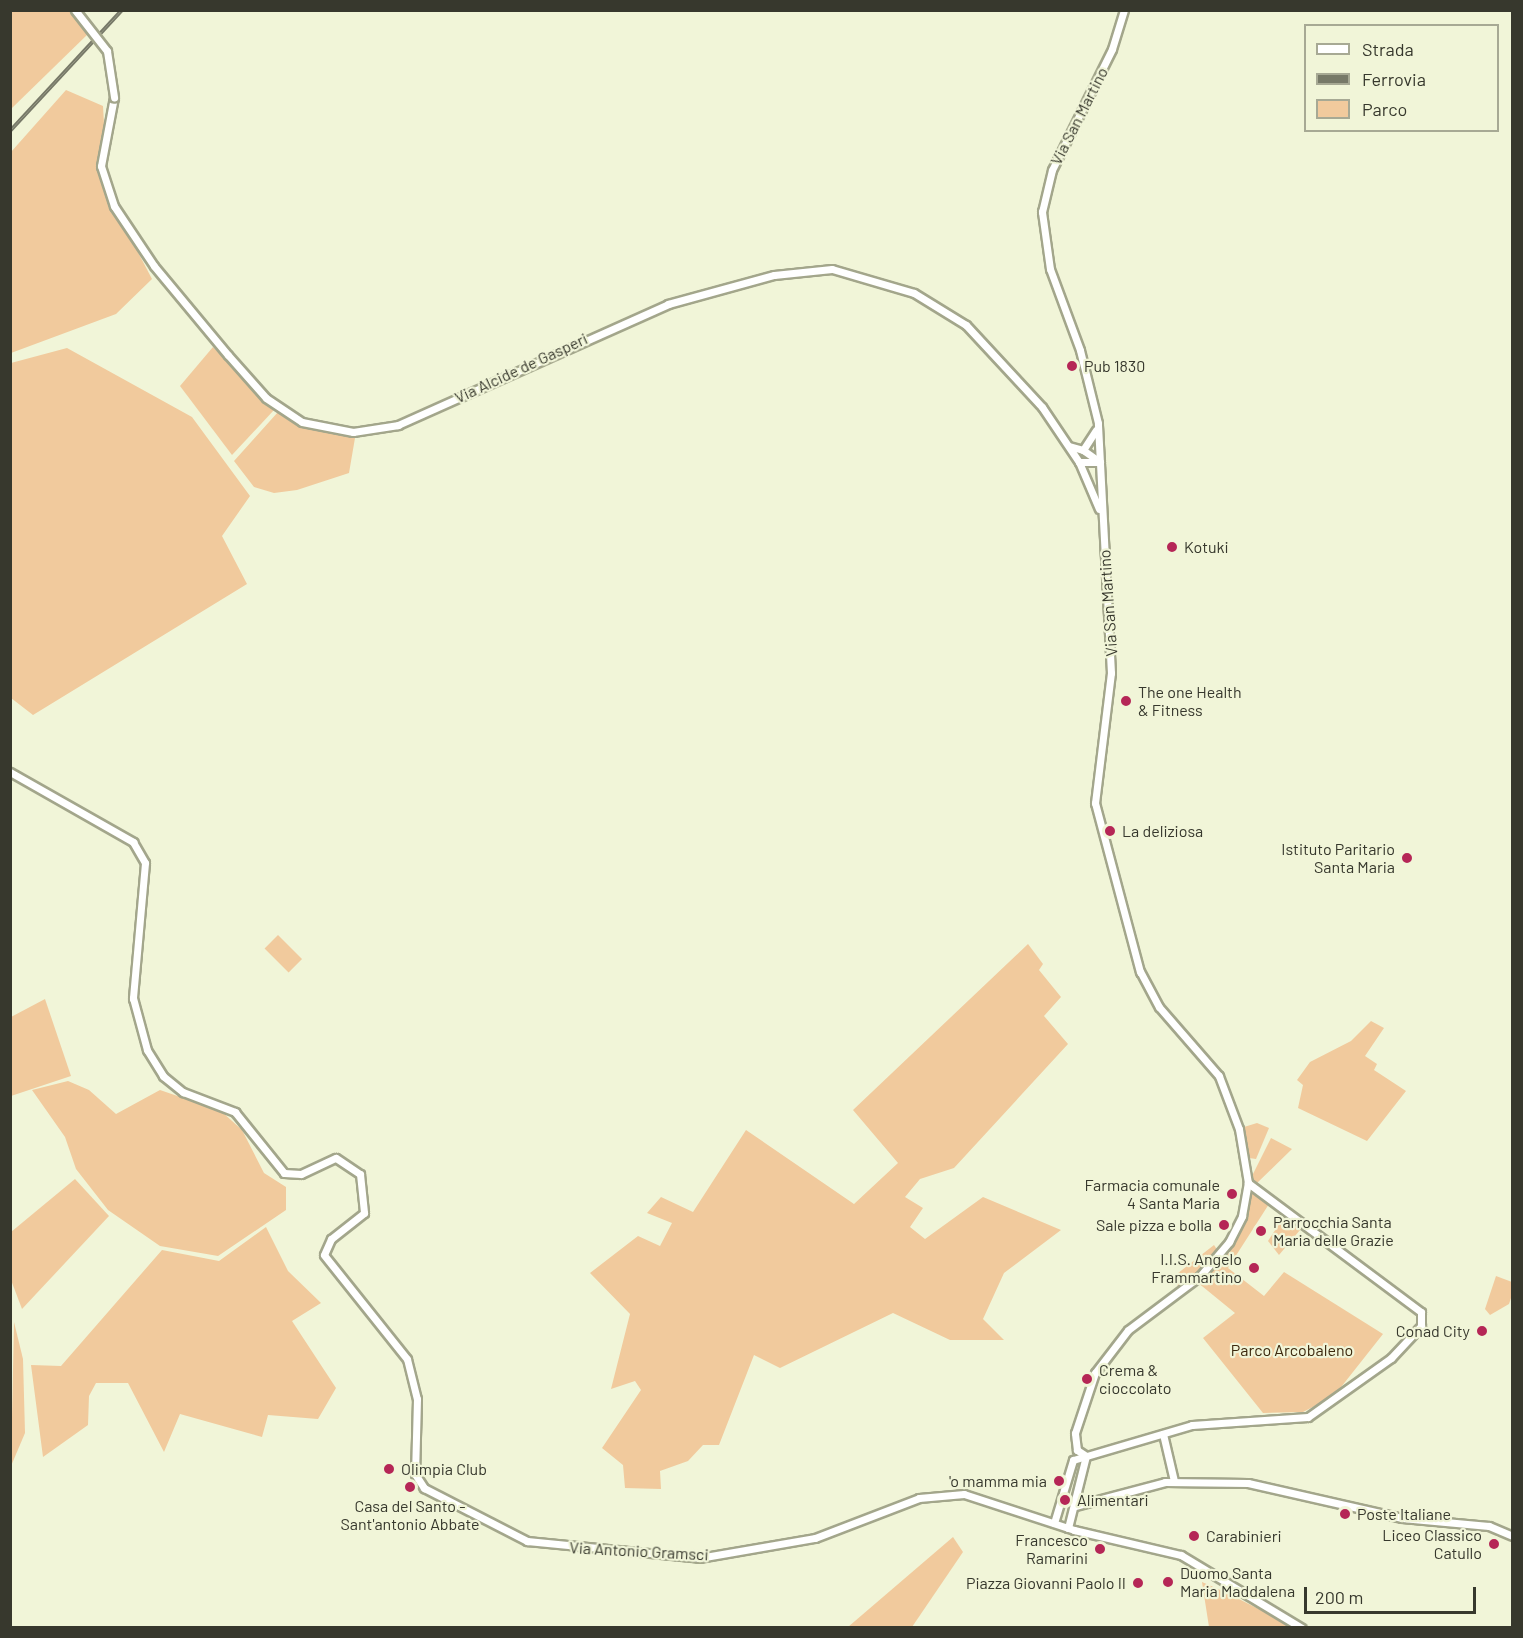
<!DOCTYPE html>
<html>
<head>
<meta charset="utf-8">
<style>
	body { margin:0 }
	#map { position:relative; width:1523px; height:1638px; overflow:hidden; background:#f1f5d8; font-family:Barlow,sans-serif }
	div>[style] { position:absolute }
	.green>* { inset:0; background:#f1ca9d; transform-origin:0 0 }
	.roads { filter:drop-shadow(2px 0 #a3a68b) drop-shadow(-2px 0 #a3a68b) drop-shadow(0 2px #a3a68b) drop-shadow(0 -2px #a3a68b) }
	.secondary>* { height:7px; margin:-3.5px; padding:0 3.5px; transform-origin:3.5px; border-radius:3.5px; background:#fff }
	.rail>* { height:4px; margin-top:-2px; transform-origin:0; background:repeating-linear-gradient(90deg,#f1f5d8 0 4.5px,#777968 0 9px); box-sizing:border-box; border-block:2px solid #777968 }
	.bridges { filter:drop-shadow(2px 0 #a3a68b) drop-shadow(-2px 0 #a3a68b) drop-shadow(0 2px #a3a68b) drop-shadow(0 -2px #a3a68b) }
	.secondary-bridge>* { height:7px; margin:-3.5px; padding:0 3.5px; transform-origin:3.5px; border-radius:3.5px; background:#fff }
	.dots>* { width:16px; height:16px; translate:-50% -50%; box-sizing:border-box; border:3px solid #f1f5d8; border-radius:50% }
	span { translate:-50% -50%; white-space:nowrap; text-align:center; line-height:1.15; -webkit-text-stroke:4.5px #f1f5d8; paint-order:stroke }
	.street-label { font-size:16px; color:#37382d }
	.poi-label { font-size:16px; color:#37382d }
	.left { translate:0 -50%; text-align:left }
	.right { translate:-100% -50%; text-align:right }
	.park-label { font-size:16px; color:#3d290e }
	.frame { position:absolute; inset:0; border:12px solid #37382d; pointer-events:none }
	.legend { position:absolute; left:1304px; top:24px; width:195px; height:108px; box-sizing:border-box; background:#f1f5d8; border:2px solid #a7a994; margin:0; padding:8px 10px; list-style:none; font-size:18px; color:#37382d }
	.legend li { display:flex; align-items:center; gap:12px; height:30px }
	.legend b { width:30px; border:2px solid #a7a994 }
	.scale { position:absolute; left:1304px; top:1587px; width:172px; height:27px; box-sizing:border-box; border:3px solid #37382d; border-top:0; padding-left:8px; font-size:18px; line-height:21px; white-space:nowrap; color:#37382d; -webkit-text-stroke:4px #f1f5d8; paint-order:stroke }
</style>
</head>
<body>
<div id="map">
	<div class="green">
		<div style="clip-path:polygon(11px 11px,69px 11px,89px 33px,11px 109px)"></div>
		<div style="clip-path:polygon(66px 90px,103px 106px,108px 195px,152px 279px,116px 314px,11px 353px,11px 152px)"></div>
		<div style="clip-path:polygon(213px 347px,274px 410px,232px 455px,180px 386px)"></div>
		<div style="clip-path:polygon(67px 348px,192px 417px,250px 496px,222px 536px,247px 584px,33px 715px,11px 698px,11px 363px)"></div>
		<div style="clip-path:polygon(278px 412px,298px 426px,355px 438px,349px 473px,297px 490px,274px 493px,254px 487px,234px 461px)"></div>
		<div style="left:278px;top:935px;width:34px;height:19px;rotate:45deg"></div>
		<div style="clip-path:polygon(1028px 944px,1043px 964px,1039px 970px,1061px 997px,1044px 1016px,1068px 1044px,954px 1168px,920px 1179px,905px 1197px,923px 1208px,910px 1227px,925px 1239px,983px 1197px,1061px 1230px,1004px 1273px,983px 1319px,1004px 1340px,950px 1340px,893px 1313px,780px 1368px,754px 1355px,719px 1445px,703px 1445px,688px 1461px,660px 1471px,661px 1489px,625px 1488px,623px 1465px,602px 1448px,641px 1390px,635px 1381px,611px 1389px,630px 1314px,590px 1273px,638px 1236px,660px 1246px,672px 1223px,647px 1213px,661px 1197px,693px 1212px,746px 1130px,854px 1204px,898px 1163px,853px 1110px)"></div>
		<div style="clip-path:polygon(45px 999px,71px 1076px,11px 1096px,11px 1017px)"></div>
		<div style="clip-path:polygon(1371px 1021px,1384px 1028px,1365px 1056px,1377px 1064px,1374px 1070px,1406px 1091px,1367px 1141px,1298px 1108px,1303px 1085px,1297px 1080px,1310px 1062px,1351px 1041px)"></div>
		<div style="clip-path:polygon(68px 1081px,89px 1090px,116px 1114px,160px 1090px,221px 1111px,242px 1130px,264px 1173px,286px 1187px,286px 1210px,218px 1256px,160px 1246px,108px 1210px,76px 1169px,65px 1137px,32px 1090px)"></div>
		<div style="clip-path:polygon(1257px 1123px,1269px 1128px,1256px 1159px,1249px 1158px,1244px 1127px)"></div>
		<div style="clip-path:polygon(1271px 1138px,1292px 1149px,1255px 1185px,1251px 1182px,1269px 1204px,1228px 1268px,1264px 1296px,1284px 1272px,1383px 1334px,1334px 1396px,1303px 1412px,1263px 1413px,1203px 1338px,1235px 1313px,1197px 1282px,1242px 1222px,1250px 1180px)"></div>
		<div style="clip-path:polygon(75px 1179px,109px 1216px,22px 1309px,11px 1280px,11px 1232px)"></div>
		<div style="clip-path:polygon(1283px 1218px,1300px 1230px,1279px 1255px,1268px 1241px)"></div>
		<div style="clip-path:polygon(266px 1227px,288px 1271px,321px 1303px,292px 1321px,336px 1388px,318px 1419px,268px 1415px,262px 1437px,180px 1414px,164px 1452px,128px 1383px,96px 1383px,89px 1396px,88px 1425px,43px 1457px,31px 1365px,61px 1366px,162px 1250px,219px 1261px)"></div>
		<div style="clip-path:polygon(1214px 1245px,1218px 1251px,1180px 1290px,1173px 1277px)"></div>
		<div style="clip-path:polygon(1496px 1276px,1512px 1282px,1512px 1295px,1509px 1304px,1490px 1315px,1485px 1309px)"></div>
		<div style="clip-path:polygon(14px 1322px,23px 1359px,25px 1433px,11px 1466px)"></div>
		<div style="clip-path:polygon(953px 1537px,963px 1552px,912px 1627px,848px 1627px)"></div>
		<div style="clip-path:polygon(1202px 1582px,1227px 1593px,1294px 1627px,1209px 1627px)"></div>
	</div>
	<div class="roads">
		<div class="secondary">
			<div style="left:114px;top:97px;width:70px;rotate:100.7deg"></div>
			<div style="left:101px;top:166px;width:42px;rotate:72deg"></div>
			<div style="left:114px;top:206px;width:72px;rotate:56.3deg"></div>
			<div style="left:154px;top:266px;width:116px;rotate:50.3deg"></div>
			<div style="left:228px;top:355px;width:57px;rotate:48.5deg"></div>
			<div style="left:266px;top:398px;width:43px;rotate:33.7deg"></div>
			<div style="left:302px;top:422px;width:52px;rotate:11.1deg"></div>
			<div style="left:353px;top:432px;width:46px;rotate:-8.8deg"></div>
			<div style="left:398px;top:425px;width:296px;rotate:-24.1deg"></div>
			<div style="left:668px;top:304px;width:110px;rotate:-15.3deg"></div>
			<div style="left:774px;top:275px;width:58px;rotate:-5.9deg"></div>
			<div style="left:832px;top:269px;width:85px;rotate:16.3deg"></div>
			<div style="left:914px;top:293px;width:61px;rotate:31.6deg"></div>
			<div style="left:966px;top:325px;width:112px;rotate:47.2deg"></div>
			<div style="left:1042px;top:407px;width:66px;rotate:56.1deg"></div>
			<div style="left:1079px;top:462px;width:51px;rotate:66.9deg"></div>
			<div style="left:1069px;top:446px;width:15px;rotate:16deg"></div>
			<div style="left:1083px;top:450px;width:24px;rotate:-57deg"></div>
			<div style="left:1079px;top:462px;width:21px"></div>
			<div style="left:1100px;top:462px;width:21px;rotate:-145deg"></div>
			<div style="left:10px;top:772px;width:142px;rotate:29.6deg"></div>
			<div style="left:133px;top:842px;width:24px;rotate:60deg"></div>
			<div style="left:145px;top:863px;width:136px;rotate:95.1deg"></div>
			<div style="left:133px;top:998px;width:54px;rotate:74.9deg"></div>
			<div style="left:147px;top:1050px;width:31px;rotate:58deg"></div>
			<div style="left:163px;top:1076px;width:26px;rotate:39deg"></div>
			<div style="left:183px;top:1092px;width:56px;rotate:21deg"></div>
			<div style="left:235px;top:1112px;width:78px;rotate:51.2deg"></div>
			<div style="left:284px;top:1173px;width:17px;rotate:3deg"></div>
			<div style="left:301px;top:1174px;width:38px;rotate:-25deg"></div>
			<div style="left:336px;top:1158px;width:29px;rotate:34deg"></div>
			<div style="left:360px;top:1174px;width:39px;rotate:84deg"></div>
			<div style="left:364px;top:1213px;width:42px;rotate:141.8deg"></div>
			<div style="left:331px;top:1239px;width:17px;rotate:114deg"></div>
			<div style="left:324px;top:1255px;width:133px;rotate:51.4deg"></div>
			<div style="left:407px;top:1359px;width:41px;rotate:76deg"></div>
			<div style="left:417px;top:1399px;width:75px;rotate:91.5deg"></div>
			<div style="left:415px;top:1474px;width:17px;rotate:57deg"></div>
			<div style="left:424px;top:1488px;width:116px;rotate:27.2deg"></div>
			<div style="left:527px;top:1541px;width:173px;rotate:5.6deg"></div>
			<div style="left:699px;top:1558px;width:118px;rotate:-9.8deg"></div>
			<div style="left:815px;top:1538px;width:111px;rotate:-21deg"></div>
			<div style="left:919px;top:1498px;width:45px;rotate:-5.1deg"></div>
			<div style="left:964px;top:1494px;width:116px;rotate:18.1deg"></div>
			<div style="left:1074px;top:1530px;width:110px;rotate:13.2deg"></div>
			<div style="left:1181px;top:1555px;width:141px;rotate:31.1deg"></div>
			<div style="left:1163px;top:1434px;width:48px;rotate:76.8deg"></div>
			<div style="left:1086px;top:1456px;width:11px;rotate:-146deg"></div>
			<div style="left:1077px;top:1450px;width:17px;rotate:-97deg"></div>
			<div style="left:1075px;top:1433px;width:63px;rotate:-71.6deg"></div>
			<div style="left:1095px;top:1373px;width:54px;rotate:-52.5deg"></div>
			<div style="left:1128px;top:1330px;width:90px;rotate:-36.9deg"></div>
			<div style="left:1200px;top:1276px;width:45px;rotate:-49.5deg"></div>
			<div style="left:1229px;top:1242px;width:29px;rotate:-63deg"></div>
			<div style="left:1242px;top:1216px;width:34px;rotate:-80deg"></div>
			<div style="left:1248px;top:1183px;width:55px;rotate:-99.5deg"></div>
			<div style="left:1239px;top:1129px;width:57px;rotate:-110.7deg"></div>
			<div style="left:1219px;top:1076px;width:91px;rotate:-131deg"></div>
			<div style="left:1159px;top:1007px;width:40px;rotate:-118deg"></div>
			<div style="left:1140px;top:972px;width:175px;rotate:-104.9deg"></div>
			<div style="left:1095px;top:803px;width:131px;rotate:-83deg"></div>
			<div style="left:1111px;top:673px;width:250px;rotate:-93deg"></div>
			<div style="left:1098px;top:423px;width:75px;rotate:-103.9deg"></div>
			<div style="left:1080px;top:350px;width:86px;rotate:-110.3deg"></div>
			<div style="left:1050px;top:269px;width:58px;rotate:-98deg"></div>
			<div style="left:1042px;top:212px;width:43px;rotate:-76.6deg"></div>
			<div style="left:1052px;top:170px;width:135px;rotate:-63.6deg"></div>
			<div style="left:1112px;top:49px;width:41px;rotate:-72.9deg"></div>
			<div style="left:1075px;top:1506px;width:93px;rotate:-14.9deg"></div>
			<div style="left:1165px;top:1482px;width:83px;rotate:0.7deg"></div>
			<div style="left:1248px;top:1483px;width:158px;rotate:12.8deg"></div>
			<div style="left:1402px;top:1518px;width:87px;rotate:5.3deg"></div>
			<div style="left:1489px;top:1526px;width:25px;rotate:23deg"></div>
			<div style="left:1054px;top:1523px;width:66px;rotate:-73.2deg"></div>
			<div style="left:1073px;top:1460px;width:124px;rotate:-16.4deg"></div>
			<div style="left:1192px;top:1425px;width:116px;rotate:-3.9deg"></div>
			<div style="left:1308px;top:1417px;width:102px;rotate:-35.4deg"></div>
			<div style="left:1391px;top:1358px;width:44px;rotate:-46.8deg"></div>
			<div style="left:1421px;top:1326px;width:14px;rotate:-90deg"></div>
			<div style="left:1421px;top:1312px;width:216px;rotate:-143.3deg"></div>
			<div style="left:1068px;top:1528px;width:74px;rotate:-76deg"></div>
		</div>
	</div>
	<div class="rail">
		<div style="left:10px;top:131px;width:165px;rotate:-47.2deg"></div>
	</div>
	<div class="bridges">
		<div class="secondary-bridge">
			<div style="left:75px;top:10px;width:52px;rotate:52deg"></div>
			<div style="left:107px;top:51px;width:47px;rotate:81.3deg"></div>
		</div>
	</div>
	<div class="dots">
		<div style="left:1072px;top:366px;background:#b52656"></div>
		<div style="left:1172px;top:547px;background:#b52656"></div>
		<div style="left:1126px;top:701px;background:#b52656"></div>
		<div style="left:1110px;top:831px;background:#b52656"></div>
		<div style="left:1407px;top:858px;background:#b52656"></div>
		<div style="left:1232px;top:1194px;background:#b52656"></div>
		<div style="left:1224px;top:1225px;background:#b52656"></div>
		<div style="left:1261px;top:1231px;background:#b52656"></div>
		<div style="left:1254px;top:1268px;background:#b52656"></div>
		<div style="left:1482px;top:1331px;background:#b52656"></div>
		<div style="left:1087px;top:1379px;background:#b52656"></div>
		<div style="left:389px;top:1469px;background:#b52656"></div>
		<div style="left:1059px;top:1481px;background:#b52656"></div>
		<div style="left:410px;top:1487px;background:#b52656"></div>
		<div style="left:1065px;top:1500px;background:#b52656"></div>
		<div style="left:1345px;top:1514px;background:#b52656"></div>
		<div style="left:1194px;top:1536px;background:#b52656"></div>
		<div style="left:1494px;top:1544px;background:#b52656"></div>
		<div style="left:1100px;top:1549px;background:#b52656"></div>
		<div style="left:1168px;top:1582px;background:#b52656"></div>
		<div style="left:1138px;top:1583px;background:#b52656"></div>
	</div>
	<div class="street-label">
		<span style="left:1079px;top:116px;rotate:-63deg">Via San Martino</span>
		<span style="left:521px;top:368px;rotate:-25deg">Via Alcide de Gasperi</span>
		<span style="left:1108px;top:603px;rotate:-94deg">Via San Martino</span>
		<span style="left:639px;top:1551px;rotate:3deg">Via Antonio Gramsci</span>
	</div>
	<div class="poi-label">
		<span class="left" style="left:1084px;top:366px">Pub 1830</span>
		<span class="left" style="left:1184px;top:547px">Kotuki</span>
		<span class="left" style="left:1138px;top:701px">The one Health<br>&amp; Fitness</span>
		<span class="left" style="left:1122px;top:831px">La deliziosa</span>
		<span class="right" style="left:1395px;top:858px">Istituto Paritario<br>Santa Maria</span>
		<span class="right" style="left:1220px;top:1194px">Farmacia comunale<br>4 Santa Maria</span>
		<span class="left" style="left:1273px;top:1231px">Parrocchia Santa<br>Maria delle Grazie</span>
		<span class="right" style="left:1212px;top:1225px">Sale pizza e bolla</span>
		<span class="right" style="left:1242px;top:1268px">I.I.S. Angelo<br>Frammartino</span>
		<span class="right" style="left:1470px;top:1331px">Conad City</span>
		<span class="left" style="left:1099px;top:1379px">Crema &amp;<br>cioccolato</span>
		<span class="left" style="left:401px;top:1469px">Olimpia Club</span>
		<span class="right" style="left:1047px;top:1481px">'o mamma mia</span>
		<span class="left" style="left:1077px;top:1500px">Alimentari</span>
		<span style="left:410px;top:1515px">Casa del Santo -<br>Sant'antonio Abbate</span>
		<span class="left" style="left:1357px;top:1514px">Poste Italiane</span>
		<span class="right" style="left:1482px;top:1544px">Liceo Classico<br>Catullo</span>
		<span class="left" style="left:1206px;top:1536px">Carabinieri</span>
		<span class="right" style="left:1088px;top:1549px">Francesco<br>Ramarini</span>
		<span class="left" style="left:1180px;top:1582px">Duomo Santa<br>Maria Maddalena</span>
		<span class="right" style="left:1126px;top:1583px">Piazza Giovanni Paolo II</span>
	</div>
	<div class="park-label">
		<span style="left:1292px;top:1350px">Parco Arcobaleno</span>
	</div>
	<div class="frame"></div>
	<ul class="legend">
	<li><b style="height:8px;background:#fff"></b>Strada</li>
	<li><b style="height:8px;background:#777968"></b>Ferrovia</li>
	<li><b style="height:16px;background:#f1ca9d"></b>Parco</li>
	</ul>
	<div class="scale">200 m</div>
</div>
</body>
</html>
